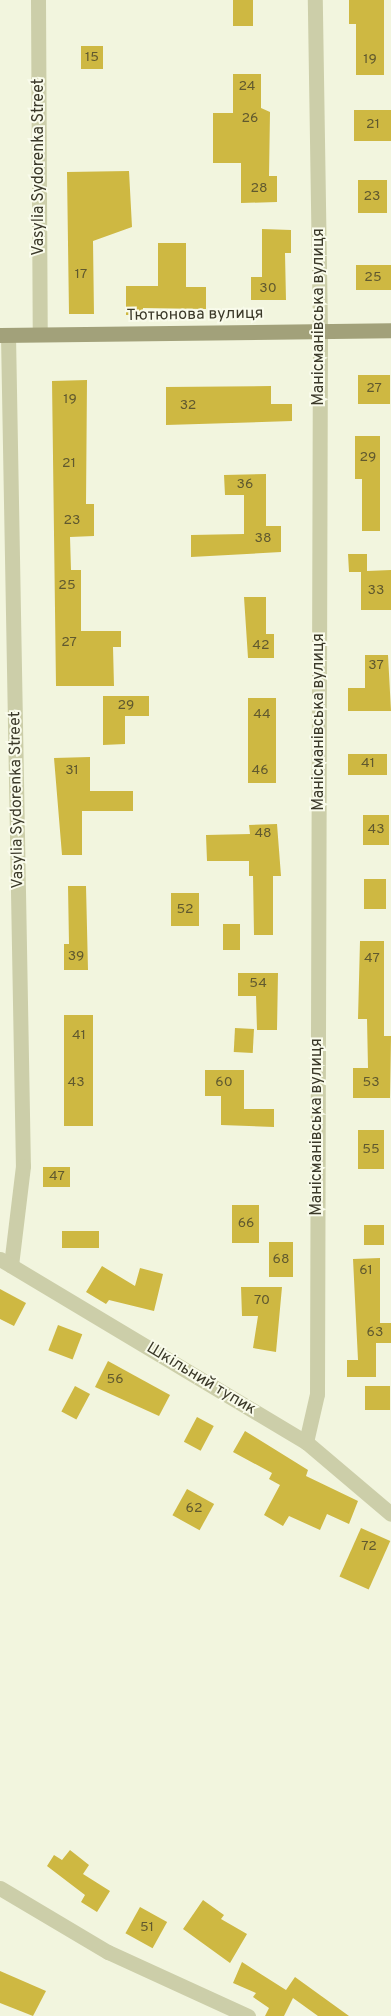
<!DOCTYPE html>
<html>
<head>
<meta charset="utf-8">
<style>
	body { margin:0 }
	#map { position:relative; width:391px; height:2016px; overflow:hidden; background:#f2f5de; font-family:Overpass,sans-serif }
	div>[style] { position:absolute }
	.building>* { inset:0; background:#ceb842; transform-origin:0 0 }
	.street>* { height:15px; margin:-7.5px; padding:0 7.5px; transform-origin:7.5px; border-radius:7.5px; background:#cccea9 }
	.secondary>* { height:15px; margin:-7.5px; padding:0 7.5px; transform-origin:7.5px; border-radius:7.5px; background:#a2a17a }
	span { translate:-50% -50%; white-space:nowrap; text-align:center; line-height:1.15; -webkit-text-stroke:4px #f9fbeb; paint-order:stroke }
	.number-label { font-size:14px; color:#60592f }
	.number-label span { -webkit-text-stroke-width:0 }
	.street-label { font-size:16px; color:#3b3929 }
</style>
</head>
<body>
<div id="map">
	<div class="building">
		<div style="left:233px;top:0;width:20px;height:26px"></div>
		<div style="clip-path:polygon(349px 0,384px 0,384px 75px,356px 75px,356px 24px,349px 24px)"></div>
		<div style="left:81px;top:46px;width:22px;height:23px"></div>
		<div style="clip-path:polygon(233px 74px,261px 74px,261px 108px,270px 112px,269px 176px,277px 176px,277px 202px,241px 203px,241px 163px,213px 163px,213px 113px,233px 113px)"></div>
		<div style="left:354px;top:110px;width:37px;height:31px"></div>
		<div style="clip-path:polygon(129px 171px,132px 227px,93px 241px,94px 314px,69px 314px,67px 172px)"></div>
		<div style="left:358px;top:180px;width:29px;height:33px"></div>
		<div style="clip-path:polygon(262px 229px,291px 230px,291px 253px,285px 253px,286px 300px,251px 300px,251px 277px,262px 277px)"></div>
		<div style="clip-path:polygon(158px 243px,186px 243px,186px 287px,206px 287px,206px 309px,143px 308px,143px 315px,126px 315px,126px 286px,158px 286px)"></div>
		<div style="left:356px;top:265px;width:35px;height:25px"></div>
		<div style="left:358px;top:375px;width:32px;height:29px"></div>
		<div style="clip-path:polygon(87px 380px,86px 504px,94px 504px,94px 536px,70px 537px,71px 570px,81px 570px,81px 631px,121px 631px,121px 647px,113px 647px,114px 686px,56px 686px,52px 381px)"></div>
		<div style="clip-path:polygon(271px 386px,271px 404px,292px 404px,292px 421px,166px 425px,166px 387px)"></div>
		<div style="clip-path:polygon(355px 436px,380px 436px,380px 531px,362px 531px,362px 479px,355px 479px)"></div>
		<div style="clip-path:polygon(266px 474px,266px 526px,281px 526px,281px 552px,191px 557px,191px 535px,244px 534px,244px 495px,225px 495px,224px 475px)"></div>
		<div style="clip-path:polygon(348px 554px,367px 554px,367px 571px,391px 570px,391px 610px,361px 610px,361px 572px,349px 572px)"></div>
		<div style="clip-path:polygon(244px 597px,266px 597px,266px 634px,274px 634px,274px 658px,248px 658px)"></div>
		<div style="clip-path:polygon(365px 655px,388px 655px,391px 711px,348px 711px,348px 688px,365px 688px)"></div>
		<div style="clip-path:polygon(103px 696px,149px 696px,149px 716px,125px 716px,125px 744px,103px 745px)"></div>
		<div style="left:248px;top:698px;width:28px;height:85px"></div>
		<div style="left:348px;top:754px;width:39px;height:21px"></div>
		<div style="clip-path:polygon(90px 757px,90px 791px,133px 791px,133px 811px,82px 811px,82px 855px,62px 855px,54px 758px)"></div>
		<div style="left:363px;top:815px;width:26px;height:30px"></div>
		<div style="clip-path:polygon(277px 824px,281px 876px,273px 876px,273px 935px,254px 935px,253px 876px,249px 876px,249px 861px,207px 861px,206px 835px,250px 834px,249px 825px)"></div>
		<div style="left:364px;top:879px;width:22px;height:30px"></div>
		<div style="clip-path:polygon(68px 886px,86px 886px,88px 970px,64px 970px,64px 944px,69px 944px)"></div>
		<div style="left:199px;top:893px;width:33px;height:28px;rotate:90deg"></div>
		<div style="left:223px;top:924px;width:17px;height:26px"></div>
		<div style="clip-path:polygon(360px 941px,384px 941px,384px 1036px,391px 1036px,390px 1098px,353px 1098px,353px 1068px,368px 1068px,367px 1019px,358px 1019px)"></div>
		<div style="clip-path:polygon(238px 973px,278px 973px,277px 1030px,257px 1030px,256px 996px,238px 996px)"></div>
		<div style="left:64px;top:1015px;width:29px;height:111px"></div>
		<div style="left:235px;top:1028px;width:19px;height:24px;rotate:3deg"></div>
		<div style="clip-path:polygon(205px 1070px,244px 1070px,244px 1109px,274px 1109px,274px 1127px,221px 1125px,221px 1096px,205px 1096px)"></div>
		<div style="left:384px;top:1130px;width:39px;height:26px;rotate:90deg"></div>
		<div style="left:43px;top:1167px;width:27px;height:20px"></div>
		<div style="left:232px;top:1205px;width:27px;height:38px"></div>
		<div style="left:364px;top:1225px;width:20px;height:20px"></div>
		<div style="left:62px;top:1231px;width:37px;height:17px"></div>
		<div style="left:293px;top:1242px;width:35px;height:24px;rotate:90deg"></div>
		<div style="clip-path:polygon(380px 1258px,380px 1323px,391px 1323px,391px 1343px,376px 1343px,376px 1377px,347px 1377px,347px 1360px,358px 1360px,353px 1259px)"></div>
		<div style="clip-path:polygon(102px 1266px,135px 1286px,140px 1268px,163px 1274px,154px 1311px,109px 1300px,106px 1304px,86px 1292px)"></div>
		<div style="clip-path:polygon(241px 1287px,282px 1287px,276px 1352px,253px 1348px,258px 1316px,242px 1316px)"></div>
		<div style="clip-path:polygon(0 1289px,26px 1303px,14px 1326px,0 1319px)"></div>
		<div style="left:58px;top:1325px;width:26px;height:27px;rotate:21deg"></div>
		<div style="clip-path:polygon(108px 1361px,170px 1395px,159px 1416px,95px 1387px)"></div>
		<div style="left:75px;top:1386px;width:17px;height:29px;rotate:28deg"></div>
		<div style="left:390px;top:1386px;width:24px;height:25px;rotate:90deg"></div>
		<div style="left:197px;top:1417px;width:19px;height:28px;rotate:28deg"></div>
		<div style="clip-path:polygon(245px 1431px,308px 1470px,306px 1476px,358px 1501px,349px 1524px,327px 1514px,320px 1530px,289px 1516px,283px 1526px,264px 1515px,280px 1485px,269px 1479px,272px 1473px,233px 1452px)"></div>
		<div style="left:187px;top:1489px;width:31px;height:30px;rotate:29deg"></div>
		<div style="left:361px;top:1528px;width:32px;height:53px;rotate:24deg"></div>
		<div style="clip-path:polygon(70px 1850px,89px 1865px,83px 1874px,110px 1891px,97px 1912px,81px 1902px,85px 1895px,47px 1866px,54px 1855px,62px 1860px)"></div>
		<div style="clip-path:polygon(203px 1900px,224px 1915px,221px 1919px,247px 1934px,230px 1963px,183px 1929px)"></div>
		<div style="left:140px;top:1907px;width:31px;height:30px;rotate:29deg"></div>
		<div style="clip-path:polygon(242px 1962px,286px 1990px,295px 1977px,349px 2016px,318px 2016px,293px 1998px,284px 2016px,265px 2016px,269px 2008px,253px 1997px,256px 1993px,233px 1983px)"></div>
		<div style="clip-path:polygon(0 1971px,46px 1991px,33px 2016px,0 2003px)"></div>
	</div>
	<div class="street">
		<div style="left:38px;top:0;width:334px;rotate:89.7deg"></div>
		<div style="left:8px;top:335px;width:831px;rotate:88.97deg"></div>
		<div style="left:23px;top:1166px;width:100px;rotate:96.9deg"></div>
		<div style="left:0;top:1259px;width:357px;rotate:30.9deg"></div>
		<div style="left:306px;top:1442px;width:111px;rotate:40.3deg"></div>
		<div style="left:306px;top:1442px;width:49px;rotate:-77.1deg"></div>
		<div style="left:317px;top:1394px;width:1063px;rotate:-89.84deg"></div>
		<div style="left:320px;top:331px;width:331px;rotate:-90.9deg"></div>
		<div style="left:0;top:1888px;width:126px;rotate:30.7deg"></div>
		<div style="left:108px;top:1952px;width:154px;rotate:24.6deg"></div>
	</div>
	<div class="secondary">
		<div style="left:0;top:335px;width:391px;rotate:-0.7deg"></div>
	</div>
	<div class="number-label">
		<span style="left:92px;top:58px">15</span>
		<span style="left:370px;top:60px">19</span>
		<span style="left:247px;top:87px">24</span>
		<span style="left:250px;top:119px">26</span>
		<span style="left:373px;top:125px">21</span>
		<span style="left:259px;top:189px">28</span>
		<span style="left:372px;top:197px">23</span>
		<span style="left:81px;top:275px">17</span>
		<span style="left:373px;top:278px">25</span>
		<span style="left:268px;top:289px">30</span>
		<span style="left:374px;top:389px">27</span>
		<span style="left:70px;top:400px">19</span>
		<span style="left:188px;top:406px">32</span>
		<span style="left:368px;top:458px">29</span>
		<span style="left:69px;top:464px">21</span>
		<span style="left:245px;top:485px">36</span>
		<span style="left:72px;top:521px">23</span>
		<span style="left:263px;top:539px">38</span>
		<span style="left:67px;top:586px">25</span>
		<span style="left:376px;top:591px">33</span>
		<span style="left:69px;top:643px">27</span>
		<span style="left:261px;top:646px">42</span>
		<span style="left:376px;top:666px">37</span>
		<span style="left:126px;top:706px">29</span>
		<span style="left:262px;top:715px">44</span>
		<span style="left:368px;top:764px">41</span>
		<span style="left:72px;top:771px">31</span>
		<span style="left:260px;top:771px">46</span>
		<span style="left:376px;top:830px">43</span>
		<span style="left:263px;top:834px">48</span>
		<span style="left:185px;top:910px">52</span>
		<span style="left:76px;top:957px">39</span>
		<span style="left:372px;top:959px">47</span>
		<span style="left:258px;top:984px">54</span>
		<span style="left:79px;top:1036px">41</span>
		<span style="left:76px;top:1083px">43</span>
		<span style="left:224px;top:1083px">60</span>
		<span style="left:371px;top:1083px">53</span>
		<span style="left:371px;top:1150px">55</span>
		<span style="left:57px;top:1177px">47</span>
		<span style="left:246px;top:1224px">66</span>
		<span style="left:281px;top:1260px">68</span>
		<span style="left:366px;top:1271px">61</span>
		<span style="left:262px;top:1301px">70</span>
		<span style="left:375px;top:1333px">63</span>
		<span style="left:115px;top:1380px">56</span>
		<span style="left:194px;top:1509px">62</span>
		<span style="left:369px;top:1547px">72</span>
		<span style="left:147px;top:1928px">51</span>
	</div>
	<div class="street-label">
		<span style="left:39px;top:167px;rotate:-90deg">Vasylia Sydorenka Street</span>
		<span style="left:195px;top:315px;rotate:-1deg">Тютюнова вулиця</span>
		<span style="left:319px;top:317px;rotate:-90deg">Манісманівська вулиця</span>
		<span style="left:319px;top:722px;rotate:-90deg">Манісманівська вулиця</span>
		<span style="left:17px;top:800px;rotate:-91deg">Vasylia Sydorenka Street</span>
		<span style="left:317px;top:1127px;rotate:-90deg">Манісманівська вулиця</span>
		<span style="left:201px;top:1379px;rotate:31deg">Шкільний тупик</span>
	</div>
</div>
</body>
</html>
